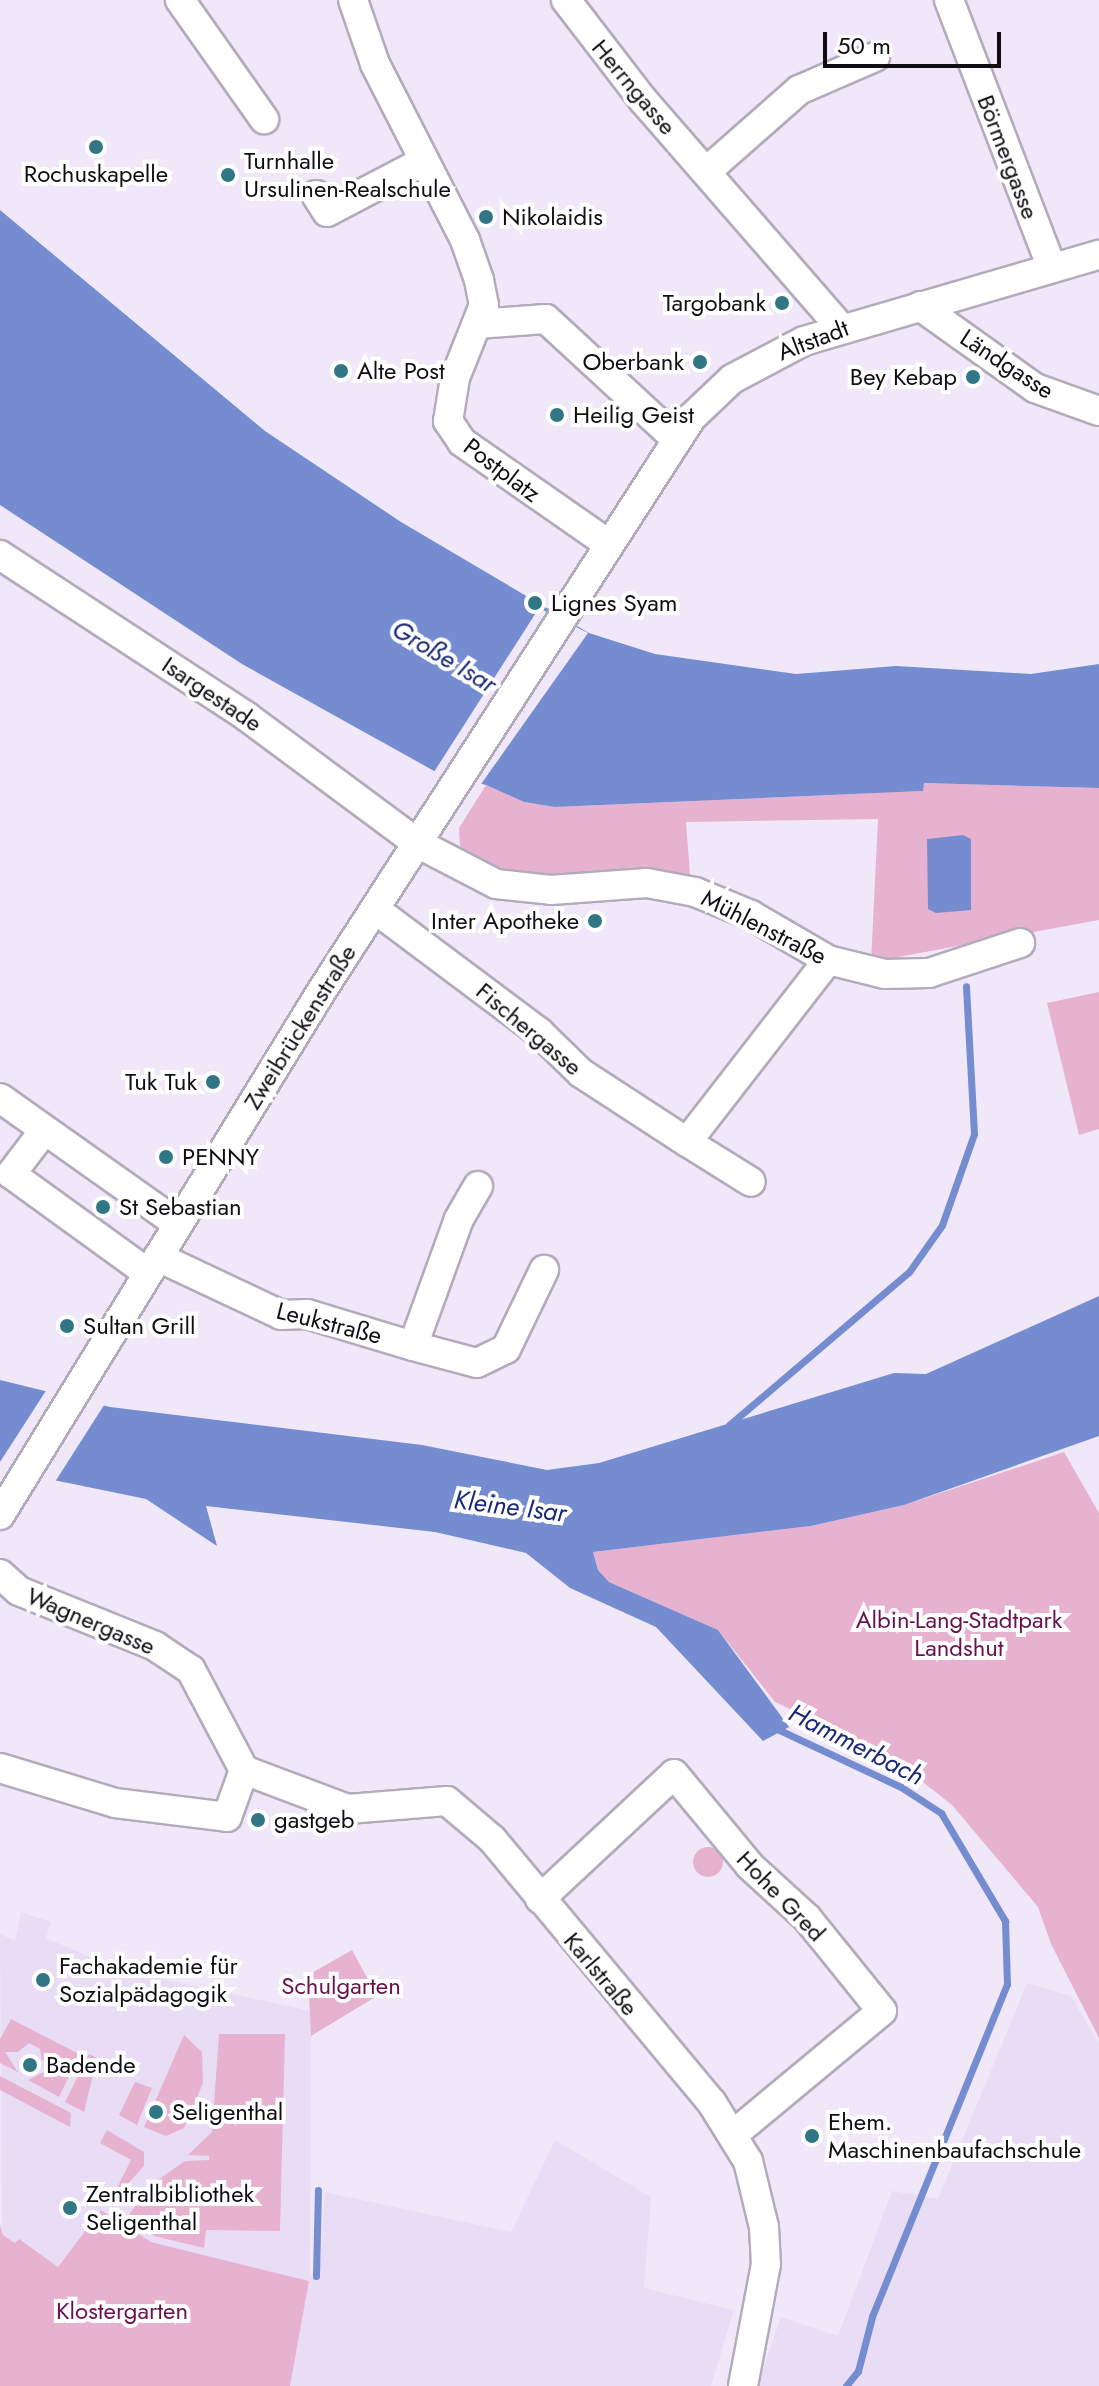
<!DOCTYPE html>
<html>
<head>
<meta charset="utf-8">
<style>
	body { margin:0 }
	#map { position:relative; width:1099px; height:2386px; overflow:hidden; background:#f0e8f9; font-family:Jost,sans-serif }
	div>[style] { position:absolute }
	.built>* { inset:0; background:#e9ddf5 }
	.green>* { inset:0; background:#e7b2cf }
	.round { border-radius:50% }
	.water>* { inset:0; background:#758cd0 }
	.pier>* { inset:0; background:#f0e8f9 }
	.stream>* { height:7px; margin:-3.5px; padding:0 3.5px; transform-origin:3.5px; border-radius:3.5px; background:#758cd0 }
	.roads { filter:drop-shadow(2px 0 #b2abbb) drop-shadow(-2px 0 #b2abbb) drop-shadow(0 2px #b2abbb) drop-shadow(0 -2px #b2abbb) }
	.minor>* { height:28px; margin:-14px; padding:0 14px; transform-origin:14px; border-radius:14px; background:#fff }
	.dots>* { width:22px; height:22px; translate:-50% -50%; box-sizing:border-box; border:4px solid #fff; border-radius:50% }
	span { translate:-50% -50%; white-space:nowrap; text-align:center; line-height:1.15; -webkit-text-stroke:8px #fff; paint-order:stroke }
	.street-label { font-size:24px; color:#100e13 }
	.poi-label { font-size:24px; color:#100e13 }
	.left { translate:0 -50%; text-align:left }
	.right { translate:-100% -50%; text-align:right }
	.park-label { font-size:24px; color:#69114d }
	.water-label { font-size:26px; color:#1a2978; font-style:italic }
	.scale { position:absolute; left:823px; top:32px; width:178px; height:36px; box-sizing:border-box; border:4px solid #100e13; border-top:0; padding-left:10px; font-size:24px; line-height:28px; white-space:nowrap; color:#100e13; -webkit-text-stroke:6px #fff; paint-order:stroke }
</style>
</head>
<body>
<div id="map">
	<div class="built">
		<div style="clip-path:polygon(21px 1912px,51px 1922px,46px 1938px,121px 1970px,311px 2011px,310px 2275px,319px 2276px,325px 2192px,511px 2232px,555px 2140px,651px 2197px,644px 2288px,734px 2310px,711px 2386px,290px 2386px,309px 2281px,151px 2242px,102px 2210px,58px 2267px,19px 2240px,15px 2243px,2px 2234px,0 1934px,15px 1941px)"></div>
		<div style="clip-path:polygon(1027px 1983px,1071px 1996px,1099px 2044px,1099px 2386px,757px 2386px,781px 2317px,838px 2336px,892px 2191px,938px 2199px)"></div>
	</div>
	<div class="green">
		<div style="clip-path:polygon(923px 783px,1099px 788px,1099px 920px,871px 962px,878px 819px,686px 822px,691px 888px,537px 877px,486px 868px,460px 846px,459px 828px,486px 785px,524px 802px,555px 807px,922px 791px)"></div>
		<div style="clip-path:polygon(1099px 992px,1099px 1129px,1079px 1135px,1047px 1003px)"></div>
		<div style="clip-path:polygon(1064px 1452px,1099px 1513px,1099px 2038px,1051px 1944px,1038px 1907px,952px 1805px,886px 1753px,775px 1702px,718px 1630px,609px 1582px,598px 1570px,593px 1552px,811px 1526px,904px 1505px)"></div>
		<div class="round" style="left:693px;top:1847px;width:30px;height:30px"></div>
		<div style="clip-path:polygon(352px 1950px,377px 1996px,311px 2036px,308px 1975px)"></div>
		<div style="clip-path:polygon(11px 2019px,79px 2054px,72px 2069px,42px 2060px,40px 2049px,29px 2043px,18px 2052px,5px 2052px,18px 2072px,0 2063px,0 2039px)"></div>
		<div style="clip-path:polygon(219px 2034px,285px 2034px,280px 2231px,206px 2230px,204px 2248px,154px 2236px,129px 2215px,149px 2186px,185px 2161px,209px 2160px,209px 2156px,188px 2155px,212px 2132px)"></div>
		<div style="clip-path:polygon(184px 2035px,202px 2052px,203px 2083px,184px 2128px,166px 2136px,144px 2127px)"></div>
		<div style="clip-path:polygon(89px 2054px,97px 2058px,84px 2112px,65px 2102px)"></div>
		<div style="clip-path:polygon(48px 2070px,70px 2074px,59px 2097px,28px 2080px)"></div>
		<div style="clip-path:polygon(0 2076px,71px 2113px,70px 2127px,0 2090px)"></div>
		<div style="clip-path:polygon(135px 2082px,152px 2088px,137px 2125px,119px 2115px)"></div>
		<div style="clip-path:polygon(107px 2130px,144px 2152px,144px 2166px,123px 2189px,117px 2188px,131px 2160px,100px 2143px)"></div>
		<div style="clip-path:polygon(101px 2210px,151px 2242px,309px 2281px,290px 2386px,0 2386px,0 2225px,3px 2235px,15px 2243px,19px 2239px,58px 2267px)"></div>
	</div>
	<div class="water">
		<div style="clip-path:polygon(0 210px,265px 431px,401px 522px,589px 633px,655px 654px,796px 674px,896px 666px,1031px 674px,1099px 664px,1099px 788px,924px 783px,923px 791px,555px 807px,524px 802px,486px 785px,436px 772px,242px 664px,0 505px)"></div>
		<div style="clip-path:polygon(963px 835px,971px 839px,971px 910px,936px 913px,928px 909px,927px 839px)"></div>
		<div style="clip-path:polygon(1099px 1296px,1099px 1436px,904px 1505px,811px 1526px,593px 1552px,598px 1570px,609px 1582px,718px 1630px,789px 1727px,763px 1741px,656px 1627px,570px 1588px,526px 1553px,435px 1532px,206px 1506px,217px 1546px,146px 1499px,0 1469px,0 1380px,110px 1407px,422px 1445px,547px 1470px,599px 1463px,894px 1373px,926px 1374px)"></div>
	</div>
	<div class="pier">
		<div style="clip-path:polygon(539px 608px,588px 633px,479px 787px,434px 772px)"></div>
		<div style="clip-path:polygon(49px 1386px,106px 1402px,53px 1485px,0 1473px,0 1462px)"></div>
	</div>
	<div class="stream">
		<div style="left:729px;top:1425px;width:236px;rotate:-40.4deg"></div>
		<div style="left:909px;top:1272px;width:57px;rotate:-54.9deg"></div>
		<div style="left:942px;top:1225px;width:96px;rotate:-70.6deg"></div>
		<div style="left:974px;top:1134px;width:148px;rotate:-93.1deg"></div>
		<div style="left:775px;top:1728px;width:139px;rotate:25.1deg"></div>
		<div style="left:901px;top:1787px;width:48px;rotate:33deg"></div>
		<div style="left:941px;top:1813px;width:126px;rotate:59.3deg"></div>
		<div style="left:1005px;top:1921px;width:63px;rotate:88.2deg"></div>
		<div style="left:1007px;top:1984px;width:359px;rotate:112.1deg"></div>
		<div style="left:872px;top:2317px;width:56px;rotate:104.5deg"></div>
		<div style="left:858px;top:2371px;width:19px;rotate:129deg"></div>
		<div style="left:316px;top:2276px;width:86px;rotate:-88.7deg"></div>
	</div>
	<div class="roads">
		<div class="minor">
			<div style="left:180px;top:0;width:146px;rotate:54.8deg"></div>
			<div style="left:353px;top:0;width:68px;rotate:71deg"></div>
			<div style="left:375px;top:64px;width:198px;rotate:62.9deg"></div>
			<div style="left:465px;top:240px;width:42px;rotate:70.7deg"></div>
			<div style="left:479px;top:280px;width:25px;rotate:79deg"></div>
			<div style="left:484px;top:305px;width:79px;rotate:111.7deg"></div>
			<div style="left:455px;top:378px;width:44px;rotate:99.2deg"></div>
			<div style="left:448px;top:421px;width:25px;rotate:56deg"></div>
			<div style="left:462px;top:442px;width:178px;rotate:34.9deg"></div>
			<div style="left:566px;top:0;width:126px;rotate:52.4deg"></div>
			<div style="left:643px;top:100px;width:301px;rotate:49deg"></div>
			<div style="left:949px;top:0;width:287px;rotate:69deg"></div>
			<div style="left:707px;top:171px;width:123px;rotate:-41.4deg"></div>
			<div style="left:799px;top:90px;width:83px;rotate:-23.5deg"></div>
			<div style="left:316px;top:195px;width:20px;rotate:57deg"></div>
			<div style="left:327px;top:212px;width:110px;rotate:-27.7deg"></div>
			<div style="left:920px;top:306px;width:141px;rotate:35.5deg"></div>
			<div style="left:1035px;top:388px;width:68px;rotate:19.8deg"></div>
			<div style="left:477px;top:324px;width:69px;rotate:-4.1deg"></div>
			<div style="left:546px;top:319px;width:177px;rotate:42.7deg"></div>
			<div style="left:0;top:555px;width:294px;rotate:33.2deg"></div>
			<div style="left:246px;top:716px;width:213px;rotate:36.6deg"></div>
			<div style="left:417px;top:843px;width:89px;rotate:27.4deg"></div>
			<div style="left:496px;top:884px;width:55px;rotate:6.2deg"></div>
			<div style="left:551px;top:890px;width:96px;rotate:-4.2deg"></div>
			<div style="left:647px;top:883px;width:49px;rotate:10.6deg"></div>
			<div style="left:695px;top:892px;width:61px;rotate:22.3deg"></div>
			<div style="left:751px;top:915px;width:89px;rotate:30.3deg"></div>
			<div style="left:828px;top:960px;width:59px;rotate:13.8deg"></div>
			<div style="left:885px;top:974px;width:44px;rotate:-1.3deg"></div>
			<div style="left:929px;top:973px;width:96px;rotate:-18.2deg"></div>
			<div style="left:376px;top:910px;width:204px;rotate:36.8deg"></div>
			<div style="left:539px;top:1032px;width:59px;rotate:44.3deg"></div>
			<div style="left:581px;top:1073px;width:126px;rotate:33.1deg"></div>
			<div style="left:687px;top:1142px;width:230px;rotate:-52.2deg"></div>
			<div style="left:0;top:1098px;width:218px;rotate:35.3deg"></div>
			<div style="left:43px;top:1132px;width:53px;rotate:127.3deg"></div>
			<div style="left:11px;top:1174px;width:169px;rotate:35.9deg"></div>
			<div style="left:687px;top:1142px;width:75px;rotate:32deg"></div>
			<div style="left:158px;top:1257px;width:136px;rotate:25.2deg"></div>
			<div style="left:281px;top:1315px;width:26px;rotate:-2deg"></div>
			<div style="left:307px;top:1314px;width:111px;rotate:16.8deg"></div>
			<div style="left:413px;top:1346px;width:135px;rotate:-70.1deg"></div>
			<div style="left:459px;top:1219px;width:38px;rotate:-60deg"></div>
			<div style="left:413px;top:1346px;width:66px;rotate:14.9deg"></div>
			<div style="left:477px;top:1363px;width:32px;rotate:-26deg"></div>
			<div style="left:506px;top:1349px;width:88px;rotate:-64.3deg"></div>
			<div style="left:0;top:1515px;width:614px;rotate:-58.46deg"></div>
			<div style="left:321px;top:992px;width:684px;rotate:-57.17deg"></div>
			<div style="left:692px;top:417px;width:55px;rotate:-43.5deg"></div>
			<div style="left:732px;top:379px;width:81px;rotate:-27.8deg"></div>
			<div style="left:804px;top:341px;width:307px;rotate:-16.3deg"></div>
			<div style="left:0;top:1574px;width:25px;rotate:42deg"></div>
			<div style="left:19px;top:1591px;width:147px;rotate:22deg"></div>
			<div style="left:155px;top:1646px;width:43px;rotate:33.7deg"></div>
			<div style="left:191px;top:1670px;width:113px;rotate:62.1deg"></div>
			<div style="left:244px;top:1770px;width:111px;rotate:20.6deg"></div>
			<div style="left:348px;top:1809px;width:99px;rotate:-4.6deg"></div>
			<div style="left:447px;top:1801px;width:59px;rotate:40.2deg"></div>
			<div style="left:492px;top:1839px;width:344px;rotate:50.2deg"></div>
			<div style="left:712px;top:2103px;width:68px;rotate:58.2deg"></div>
			<div style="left:748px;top:2161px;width:68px;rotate:76.4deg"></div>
			<div style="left:764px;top:2227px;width:37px;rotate:87deg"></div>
			<div style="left:766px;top:2264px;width:124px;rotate:100.7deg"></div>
			<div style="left:0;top:1768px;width:120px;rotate:16.9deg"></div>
			<div style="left:115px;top:1803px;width:113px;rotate:7.1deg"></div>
			<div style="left:227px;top:1817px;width:50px;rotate:-70.1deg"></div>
			<div style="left:540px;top:1899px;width:183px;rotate:-43deg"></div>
			<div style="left:674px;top:1774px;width:119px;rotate:50.4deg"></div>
			<div style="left:750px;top:1866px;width:77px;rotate:42.4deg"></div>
			<div style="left:807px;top:1918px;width:119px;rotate:51.1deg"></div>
			<div style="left:882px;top:2011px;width:191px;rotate:140.3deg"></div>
		</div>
	</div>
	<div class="dots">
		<div style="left:96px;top:147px;background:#307684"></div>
		<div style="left:228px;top:175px;background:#307684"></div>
		<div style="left:486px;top:217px;background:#307684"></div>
		<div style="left:782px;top:303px;background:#307684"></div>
		<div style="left:700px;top:362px;background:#307684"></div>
		<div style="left:341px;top:371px;background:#307684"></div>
		<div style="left:973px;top:377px;background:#307684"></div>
		<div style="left:557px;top:415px;background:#307684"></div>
		<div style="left:535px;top:603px;background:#307684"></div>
		<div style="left:595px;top:921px;background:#307684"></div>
		<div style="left:213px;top:1082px;background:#307684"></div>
		<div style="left:166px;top:1157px;background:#307684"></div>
		<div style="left:103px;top:1207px;background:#307684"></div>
		<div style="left:67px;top:1326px;background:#307684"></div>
		<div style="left:258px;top:1820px;background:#307684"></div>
		<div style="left:43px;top:1980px;background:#307684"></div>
		<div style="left:30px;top:2065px;background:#307684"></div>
		<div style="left:156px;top:2112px;background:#307684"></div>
		<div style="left:812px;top:2136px;background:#307684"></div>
		<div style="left:70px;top:2208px;background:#307684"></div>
	</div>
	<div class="street-label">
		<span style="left:634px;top:87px;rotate:50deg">Herrngasse</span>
		<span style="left:1008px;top:157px;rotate:69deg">Börmergasse</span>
		<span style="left:813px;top:340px;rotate:-21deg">Altstadt</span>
		<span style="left:1007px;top:364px;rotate:33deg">Ländgasse</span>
		<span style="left:502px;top:470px;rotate:37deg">Postplatz</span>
		<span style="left:212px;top:694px;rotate:34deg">Isargestade</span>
		<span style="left:764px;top:927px;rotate:27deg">Mühlenstraße</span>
		<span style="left:300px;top:1027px;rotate:-58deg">Zweibrückenstraße</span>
		<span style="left:529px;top:1029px;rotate:40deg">Fischergasse</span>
		<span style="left:329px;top:1323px;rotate:14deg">Leukstraße</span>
		<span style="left:91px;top:1621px;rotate:23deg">Wagnergasse</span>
		<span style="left:781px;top:1896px;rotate:46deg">Hohe Gred</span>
		<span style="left:601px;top:1974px;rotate:50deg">Karlstraße</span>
	</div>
	<div class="poi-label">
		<span class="left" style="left:244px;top:175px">Turnhalle<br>Ursulinen-Realschule</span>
		<span style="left:96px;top:174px">Rochuskapelle</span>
		<span class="left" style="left:502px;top:217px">Nikolaidis</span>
		<span class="right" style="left:766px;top:303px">Targobank</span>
		<span class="right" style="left:684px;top:362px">Oberbank</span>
		<span class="left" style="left:357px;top:371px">Alte Post</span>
		<span class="right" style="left:957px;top:377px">Bey Kebap</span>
		<span class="left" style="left:573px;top:415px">Heilig Geist</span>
		<span class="left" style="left:551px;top:603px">Lignes Syam</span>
		<span class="right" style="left:579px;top:921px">Inter Apotheke</span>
		<span class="right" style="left:197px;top:1082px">Tuk Tuk</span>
		<span class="left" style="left:182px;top:1157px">PENNY</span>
		<span class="left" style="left:119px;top:1207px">St Sebastian</span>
		<span class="left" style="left:83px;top:1326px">Sultan Grill</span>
		<span class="left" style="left:274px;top:1820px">gastgeb</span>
		<span class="left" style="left:59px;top:1980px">Fachakademie für<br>Sozialpädagogik</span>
		<span class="left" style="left:46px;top:2065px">Badende</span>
		<span class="left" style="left:172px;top:2112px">Seligenthal</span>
		<span class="left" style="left:828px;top:2136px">Ehem.<br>Maschinenbaufachschule</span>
		<span class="left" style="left:86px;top:2208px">Zentralbibliothek<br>Seligenthal</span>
	</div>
	<div class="park-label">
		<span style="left:959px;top:1634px">Albin-Lang-Stadtpark<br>Landshut</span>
		<span style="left:341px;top:1986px">Schulgarten</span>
		<span style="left:122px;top:2311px">Klostergarten</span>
	</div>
	<div class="water-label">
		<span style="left:444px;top:657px;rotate:31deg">Große Isar</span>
		<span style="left:510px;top:1507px;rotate:7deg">Kleine Isar</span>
		<span style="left:856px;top:1745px;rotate:27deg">Hammerbach</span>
	</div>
	<div class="scale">50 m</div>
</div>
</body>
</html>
